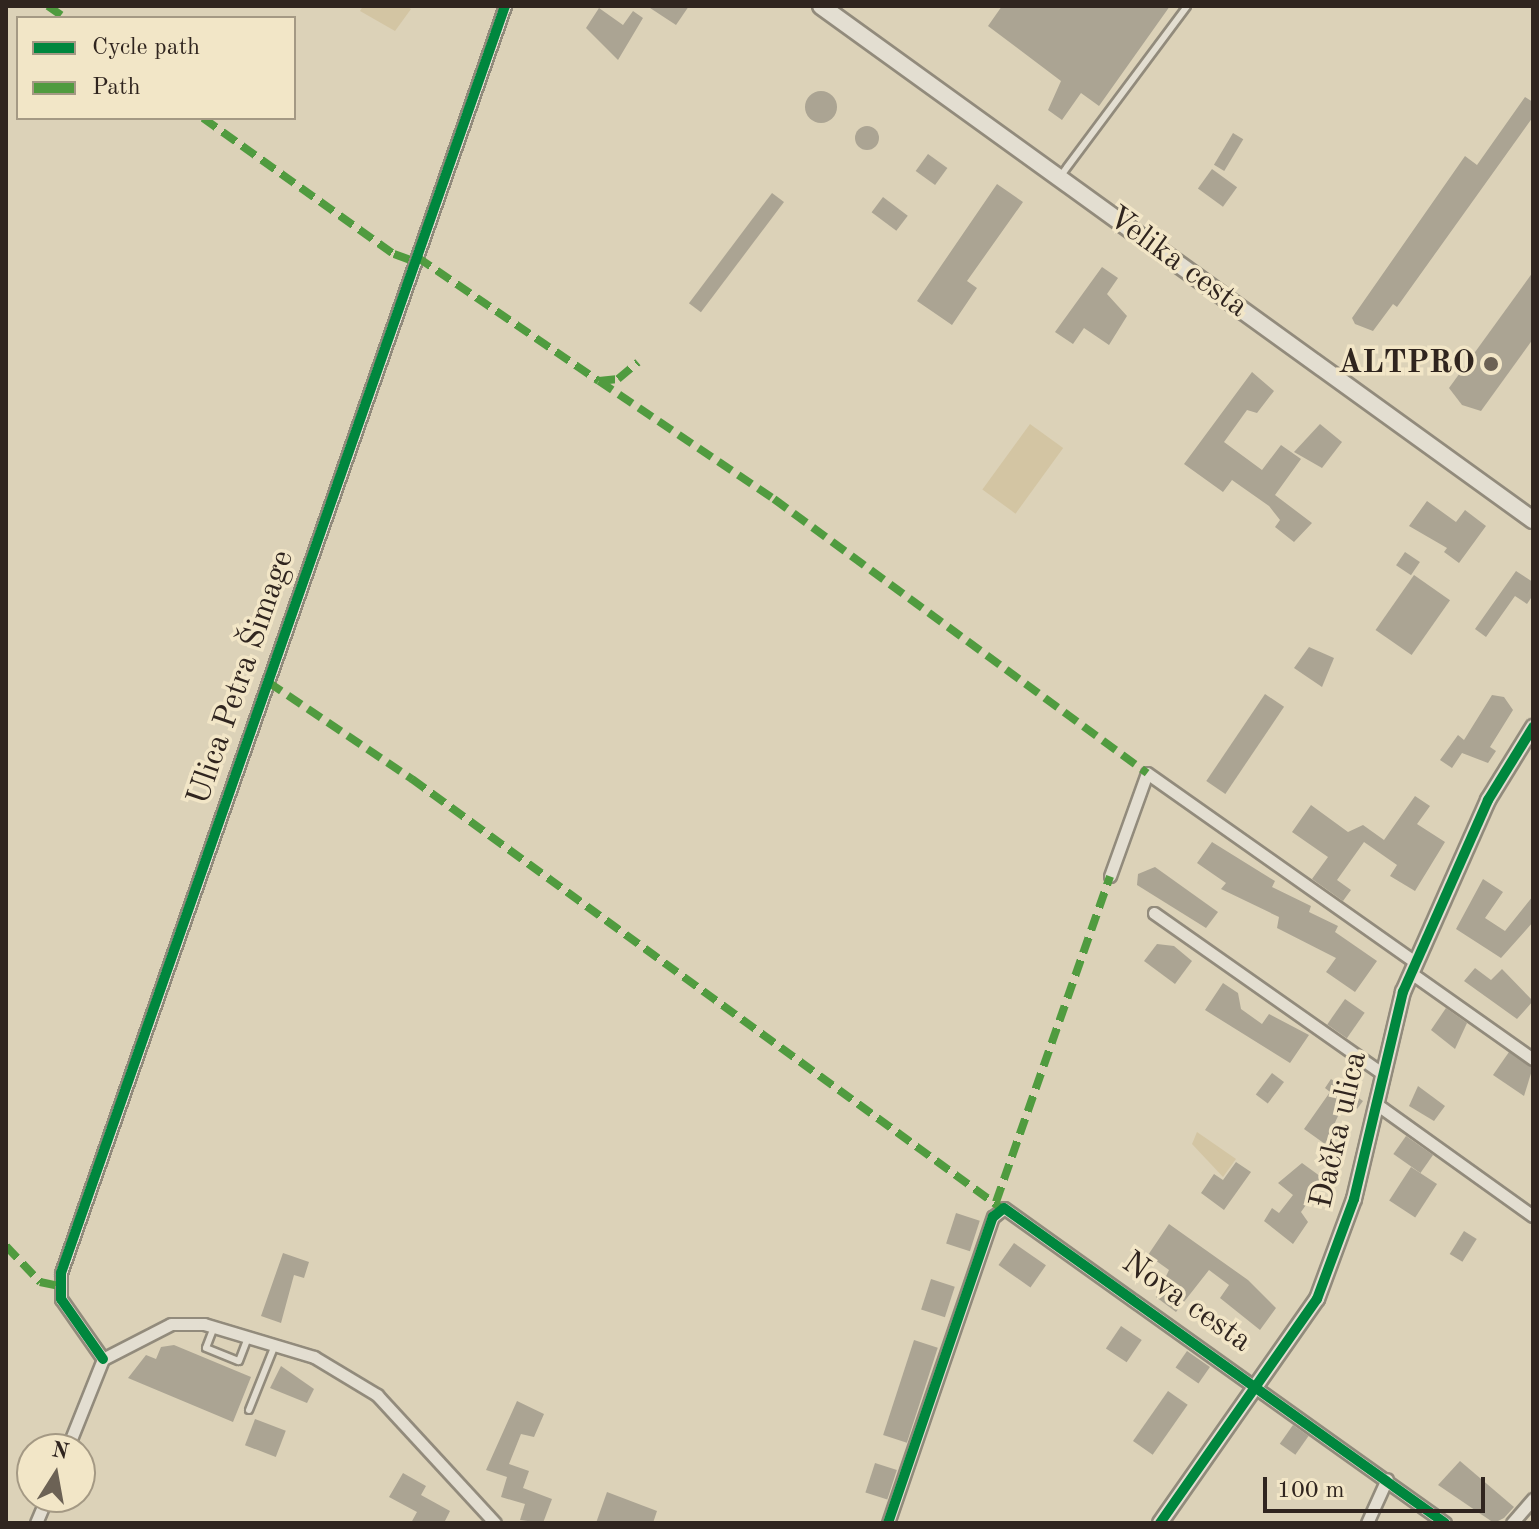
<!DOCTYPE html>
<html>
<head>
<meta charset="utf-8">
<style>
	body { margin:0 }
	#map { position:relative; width:1539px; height:1529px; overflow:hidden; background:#dcd2b8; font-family:"Old Standard TT",serif }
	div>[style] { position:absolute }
	.green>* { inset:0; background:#d3c5a3; transform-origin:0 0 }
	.building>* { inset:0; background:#aba493; transform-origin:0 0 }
	.round { border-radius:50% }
	.roads { filter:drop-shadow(2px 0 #928b7c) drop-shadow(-2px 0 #928b7c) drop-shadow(0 2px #928b7c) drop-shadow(0 -2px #928b7c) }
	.service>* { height:6px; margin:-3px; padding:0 3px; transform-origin:3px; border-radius:3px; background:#e3ded1 }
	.minor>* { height:11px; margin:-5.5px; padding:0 5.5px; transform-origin:5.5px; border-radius:5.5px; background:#e3ded1 }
	.tertiary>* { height:14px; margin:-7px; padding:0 7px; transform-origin:7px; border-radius:7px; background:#e3ded1 }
	.secondary>* { height:16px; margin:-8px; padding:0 8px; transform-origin:8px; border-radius:8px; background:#e3ded1 }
	.quiet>* { height:8px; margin-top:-4px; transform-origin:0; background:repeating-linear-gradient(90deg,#509b3f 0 16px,transparent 0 24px) }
	.cycleway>* { height:10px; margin:-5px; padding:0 5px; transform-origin:5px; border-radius:5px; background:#00873e }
	.dots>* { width:22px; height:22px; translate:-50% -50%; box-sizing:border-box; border:4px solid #f2e6c7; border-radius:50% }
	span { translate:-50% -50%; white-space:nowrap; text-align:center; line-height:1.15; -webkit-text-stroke:7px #f2e6c7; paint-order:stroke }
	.street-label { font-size:32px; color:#30251f }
	.poi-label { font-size:32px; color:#30251f; font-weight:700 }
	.right { translate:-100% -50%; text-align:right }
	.frame { position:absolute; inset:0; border:8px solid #30251f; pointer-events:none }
	.legend { position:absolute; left:16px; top:16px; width:280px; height:104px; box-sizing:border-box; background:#f2e6c7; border:2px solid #a49984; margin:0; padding:10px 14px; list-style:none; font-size:24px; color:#30251f }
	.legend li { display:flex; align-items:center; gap:16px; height:40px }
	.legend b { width:40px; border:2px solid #a49984 }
	.north { position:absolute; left:16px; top:1433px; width:80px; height:80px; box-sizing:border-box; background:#f2e6c7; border:2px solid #a49984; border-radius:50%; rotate:11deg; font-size:22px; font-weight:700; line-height:32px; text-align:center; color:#30251f }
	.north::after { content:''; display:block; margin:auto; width:28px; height:36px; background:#6c6255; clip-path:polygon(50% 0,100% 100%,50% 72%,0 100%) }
	.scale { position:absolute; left:1263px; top:1477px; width:222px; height:36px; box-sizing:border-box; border:4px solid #30251f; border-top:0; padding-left:10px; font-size:24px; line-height:28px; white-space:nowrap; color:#30251f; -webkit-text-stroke:6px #f2e6c7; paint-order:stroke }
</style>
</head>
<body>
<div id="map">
	<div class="green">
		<div style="clip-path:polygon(363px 6px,406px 6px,411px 9px,395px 31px,360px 11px)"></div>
		<div style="left:1030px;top:424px;width:41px;height:81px;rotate:36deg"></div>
		<div style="clip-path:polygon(1197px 1132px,1236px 1159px,1223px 1177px,1192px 1144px)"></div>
	</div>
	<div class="building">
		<div style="clip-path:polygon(647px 6px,689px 6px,676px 25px)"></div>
		<div style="clip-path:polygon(1002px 6px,1170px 6px,1099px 106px,1081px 93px,1062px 120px,1048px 110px,1061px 81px,988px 26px)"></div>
		<div style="clip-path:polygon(599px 8px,623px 25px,633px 11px,643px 18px,618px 60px,586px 28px)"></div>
		<div class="round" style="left:805px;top:91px;width:32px;height:32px"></div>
		<div style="clip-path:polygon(1525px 97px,1533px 102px,1533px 117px,1397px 307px,1393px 304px,1373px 331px,1355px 324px,1352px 318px,1465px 156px,1477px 165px)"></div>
		<div class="round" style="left:855px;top:126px;width:24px;height:24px"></div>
		<div style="left:1233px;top:133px;width:12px;height:37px;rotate:31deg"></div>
		<div style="left:928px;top:154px;width:24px;height:21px;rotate:36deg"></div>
		<div style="left:1212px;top:169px;width:31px;height:24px;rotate:36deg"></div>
		<div style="clip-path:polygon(997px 184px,1023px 202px,967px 281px,977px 288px,952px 325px,917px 301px)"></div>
		<div style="left:772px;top:193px;width:15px;height:138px;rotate:37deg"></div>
		<div style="left:883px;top:197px;width:31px;height:19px;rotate:37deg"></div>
		<div style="clip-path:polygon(1102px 267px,1118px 278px,1107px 294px,1127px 316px,1109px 345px,1084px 328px,1073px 344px,1055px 332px)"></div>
		<div style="clip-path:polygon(1533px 272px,1533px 339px,1481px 411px,1462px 405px,1449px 388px)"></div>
		<div style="clip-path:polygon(1252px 372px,1274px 391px,1257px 413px,1247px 410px,1224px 442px,1262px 470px,1281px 445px,1301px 459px,1275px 495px,1312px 523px,1294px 542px,1275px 527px,1280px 520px,1269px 506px,1232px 480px,1223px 492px,1184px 464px)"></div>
		<div style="clip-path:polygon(1320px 424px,1342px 442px,1322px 468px,1294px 452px)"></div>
		<div style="clip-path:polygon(1427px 501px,1456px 522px,1465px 510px,1486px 526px,1459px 563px,1444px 552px,1447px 548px,1409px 526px)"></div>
		<div style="left:1405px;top:552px;width:18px;height:16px;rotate:34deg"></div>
		<div style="clip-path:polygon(1516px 571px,1533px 582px,1533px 595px,1527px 604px,1515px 596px,1486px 637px,1475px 629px)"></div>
		<div style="left:1414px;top:575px;width:44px;height:67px;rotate:35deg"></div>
		<div style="clip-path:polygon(1309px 647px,1334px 658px,1322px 687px,1294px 668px)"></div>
		<div style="left:1265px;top:694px;width:23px;height:105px;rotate:34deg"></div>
		<div style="clip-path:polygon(1492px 695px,1504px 697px,1513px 710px,1490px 747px,1496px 751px,1488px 763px,1462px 753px,1452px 768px,1440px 760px,1458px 735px,1464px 740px)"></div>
		<div style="clip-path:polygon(1415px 796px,1430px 806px,1417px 824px,1445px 842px,1415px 891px,1390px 876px,1397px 865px,1364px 842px,1337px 880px,1351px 890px,1343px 901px,1312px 879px,1328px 857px,1292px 832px,1311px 805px,1348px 832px,1363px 825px,1384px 840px)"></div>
		<div style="clip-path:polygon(1212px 842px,1275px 881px,1272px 887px,1311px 906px,1309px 912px,1338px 926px,1335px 932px,1377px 961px,1355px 992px,1326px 972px,1336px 958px,1277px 928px,1279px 917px,1221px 889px,1226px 883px,1197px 863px)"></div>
		<div style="clip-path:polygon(1155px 867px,1218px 912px,1206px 928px,1137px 885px,1138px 874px)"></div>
		<div style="clip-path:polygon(1483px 879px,1503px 892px,1485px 918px,1505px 931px,1533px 896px,1533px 922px,1501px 958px,1456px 929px)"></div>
		<div style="clip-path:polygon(1157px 944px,1174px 946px,1192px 961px,1175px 984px,1144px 961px)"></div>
		<div style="clip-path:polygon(1475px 968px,1491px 980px,1502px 969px,1533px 1001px,1517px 1019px,1464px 981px)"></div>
		<div style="clip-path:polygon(1223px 983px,1238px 993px,1241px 1009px,1262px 1024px,1269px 1014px,1309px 1035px,1290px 1063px,1205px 1010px)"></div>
		<div style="left:1345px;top:999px;width:24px;height:31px;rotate:35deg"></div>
		<div style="clip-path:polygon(1446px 1008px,1467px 1023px,1455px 1049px,1431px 1030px)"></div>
		<div style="clip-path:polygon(1509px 1052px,1533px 1067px,1524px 1096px,1493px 1075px)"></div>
		<div style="left:1272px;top:1073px;width:15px;height:27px;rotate:37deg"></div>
		<div style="clip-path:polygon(1331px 1079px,1363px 1101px,1357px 1109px,1345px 1101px,1325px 1144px,1304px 1129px,1330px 1092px,1325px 1088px)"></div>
		<div style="clip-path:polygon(1418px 1086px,1445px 1106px,1434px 1121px,1409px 1106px)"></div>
		<div style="left:1406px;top:1136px;width:33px;height:22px;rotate:35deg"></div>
		<div style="clip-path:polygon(1236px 1162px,1251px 1172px,1224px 1210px,1201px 1193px,1214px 1174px,1223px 1180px)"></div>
		<div style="clip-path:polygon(1302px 1163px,1324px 1179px,1301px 1212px,1308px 1222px,1293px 1244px,1264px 1221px,1272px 1208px,1279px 1213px,1293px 1195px,1278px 1183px)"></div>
		<div style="left:1411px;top:1167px;width:31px;height:40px;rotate:33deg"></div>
		<div style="left:956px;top:1213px;width:25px;height:32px;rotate:18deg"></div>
		<div style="clip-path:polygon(1169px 1224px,1248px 1280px,1276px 1308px,1260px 1330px,1220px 1298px,1229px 1285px,1209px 1270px,1176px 1312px,1156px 1297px,1169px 1270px,1148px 1255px)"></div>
		<div style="left:1464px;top:1231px;width:15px;height:27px;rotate:32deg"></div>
		<div style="left:1014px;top:1243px;width:39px;height:27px;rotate:35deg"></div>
		<div style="clip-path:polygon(283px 1253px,309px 1262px,304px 1278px,294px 1275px,281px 1323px,261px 1316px)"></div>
		<div style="left:931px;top:1279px;width:25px;height:32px;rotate:18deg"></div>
		<div style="left:1121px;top:1326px;width:25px;height:27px;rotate:34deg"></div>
		<div style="left:914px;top:1340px;width:25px;height:100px;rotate:18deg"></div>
		<div style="clip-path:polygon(174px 1345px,251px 1377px,233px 1422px,128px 1378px,146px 1355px,156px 1359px,161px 1347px)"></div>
		<div style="left:1187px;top:1351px;width:28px;height:20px;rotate:35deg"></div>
		<div style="clip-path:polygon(281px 1366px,314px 1389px,307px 1403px,270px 1388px)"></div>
		<div style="left:1168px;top:1391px;width:24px;height:61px;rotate:35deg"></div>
		<div style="clip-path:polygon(517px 1401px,544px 1414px,534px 1437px,521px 1434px,509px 1464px,529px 1471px,523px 1488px,552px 1499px,543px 1523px,520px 1520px,525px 1504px,501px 1497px,507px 1477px,486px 1470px)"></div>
		<div style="left:255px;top:1419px;width:33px;height:28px;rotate:21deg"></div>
		<div style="left:1293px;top:1425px;width:19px;height:23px;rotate:35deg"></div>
		<div style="clip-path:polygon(1460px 1461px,1514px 1507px,1504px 1518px,1494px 1523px,1438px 1485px)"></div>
		<div style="left:875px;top:1463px;width:23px;height:31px;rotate:18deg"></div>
		<div style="clip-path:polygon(403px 1473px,426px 1486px,421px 1495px,450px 1511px,444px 1523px,411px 1523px,417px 1512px,389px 1497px)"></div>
		<div style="clip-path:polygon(607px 1492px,657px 1511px,653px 1523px,596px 1523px)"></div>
	</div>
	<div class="roads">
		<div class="service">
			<div style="left:1059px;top:178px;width:214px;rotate:-53.3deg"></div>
			<div style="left:214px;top:1327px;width:22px;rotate:111deg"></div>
			<div style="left:206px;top:1348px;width:35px;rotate:22deg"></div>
			<div style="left:239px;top:1361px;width:26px;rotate:-69deg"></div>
			<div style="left:249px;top:1410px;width:70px;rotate:-68.2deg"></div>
		</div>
		<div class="minor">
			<div style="left:1110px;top:876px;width:109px;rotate:-70.2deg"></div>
			<div style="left:1147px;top:773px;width:328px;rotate:35.2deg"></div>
			<div style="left:1154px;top:913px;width:276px;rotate:35.1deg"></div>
			<div style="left:1411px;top:973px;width:149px;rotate:35.2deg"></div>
			<div style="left:1375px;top:1103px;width:194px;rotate:35.6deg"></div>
			<div style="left:103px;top:1359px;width:73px;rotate:-125deg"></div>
			<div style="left:61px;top:1299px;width:26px;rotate:-90deg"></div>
			<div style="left:61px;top:1273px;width:1343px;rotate:-70.69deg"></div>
			<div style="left:103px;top:1359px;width:76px;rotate:-27.2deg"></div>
			<div style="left:171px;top:1324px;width:33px"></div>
			<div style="left:204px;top:1324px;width:115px;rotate:16.7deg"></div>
			<div style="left:314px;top:1357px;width:74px;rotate:31.1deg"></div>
			<div style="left:377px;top:1395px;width:174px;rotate:47.3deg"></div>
			<div style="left:67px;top:1449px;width:97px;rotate:-68.2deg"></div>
			<div style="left:36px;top:1523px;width:28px;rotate:-67deg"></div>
			<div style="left:888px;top:1523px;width:324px;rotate:-71.1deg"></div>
			<div style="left:993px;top:1217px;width:14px;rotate:-39deg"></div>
			<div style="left:1004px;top:1208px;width:542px;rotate:35.54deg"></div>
			<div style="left:1367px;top:1523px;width:48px;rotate:-65.6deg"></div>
			<div style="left:1512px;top:1523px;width:32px;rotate:-49deg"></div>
		</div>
		<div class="tertiary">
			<div style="left:1160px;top:1523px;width:274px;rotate:-55deg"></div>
			<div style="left:1317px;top:1299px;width:107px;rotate:-69.7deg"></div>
			<div style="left:1354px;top:1199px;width:213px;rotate:-76.7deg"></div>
			<div style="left:1403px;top:992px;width:210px;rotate:-66.1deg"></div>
			<div style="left:1488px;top:800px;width:86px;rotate:-58.3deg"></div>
		</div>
		<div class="secondary">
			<div style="left:821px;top:6px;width:878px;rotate:35.83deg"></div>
		</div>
	</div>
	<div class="quiet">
		<div style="left:48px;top:6px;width:21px;rotate:35deg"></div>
		<div style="left:203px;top:118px;width:234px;rotate:35.5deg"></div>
		<div style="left:394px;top:254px;width:23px;rotate:20deg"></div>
		<div style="left:417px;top:257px;width:220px;rotate:34.3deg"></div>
		<div style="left:599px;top:381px;width:19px;rotate:-6deg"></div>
		<div style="left:618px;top:379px;width:26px;rotate:-40deg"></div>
		<div style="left:599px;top:381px;width:211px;rotate:34deg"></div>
		<div style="left:774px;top:499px;width:463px;rotate:36.3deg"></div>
		<div style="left:268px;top:682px;width:174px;rotate:34deg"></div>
		<div style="left:412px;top:779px;width:729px;rotate:36.07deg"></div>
		<div style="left:996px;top:1202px;width:345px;rotate:-70.7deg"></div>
		<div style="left:6px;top:1246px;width:50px;rotate:46.6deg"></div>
		<div style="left:40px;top:1282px;width:19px;rotate:12deg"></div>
	</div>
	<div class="cycleway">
		<div style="left:103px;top:1359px;width:73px;rotate:-125deg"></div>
		<div style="left:61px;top:1299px;width:26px;rotate:-90deg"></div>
		<div style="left:61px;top:1273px;width:1343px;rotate:-70.69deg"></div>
		<div style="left:888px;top:1523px;width:324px;rotate:-71.1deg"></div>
		<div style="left:993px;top:1217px;width:14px;rotate:-39deg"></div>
		<div style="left:1004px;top:1208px;width:542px;rotate:35.54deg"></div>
		<div style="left:1160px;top:1523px;width:274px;rotate:-55deg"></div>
		<div style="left:1317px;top:1299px;width:107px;rotate:-69.7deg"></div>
		<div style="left:1354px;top:1199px;width:213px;rotate:-76.7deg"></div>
		<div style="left:1403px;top:992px;width:210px;rotate:-66.1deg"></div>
		<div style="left:1488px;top:800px;width:86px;rotate:-58.3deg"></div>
	</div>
	<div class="dots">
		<div style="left:1491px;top:364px;background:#6c6255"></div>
	</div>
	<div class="street-label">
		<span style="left:1177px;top:263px;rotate:36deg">Velika cesta</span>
		<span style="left:242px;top:678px;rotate:-71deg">Ulica Petra Šimage</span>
		<span style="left:1340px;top:1130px;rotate:-77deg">Đačka ulica</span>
		<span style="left:1186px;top:1303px;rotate:35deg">Nova cesta</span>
	</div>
	<div class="poi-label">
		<span class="right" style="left:1475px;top:364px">ALTPRO</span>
	</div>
	<div class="frame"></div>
	<ul class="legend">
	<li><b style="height:10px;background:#00873e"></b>Cycle path</li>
	<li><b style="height:10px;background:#509b3f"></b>Path</li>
	</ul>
	<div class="north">N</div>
	<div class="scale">100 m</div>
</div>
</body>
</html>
